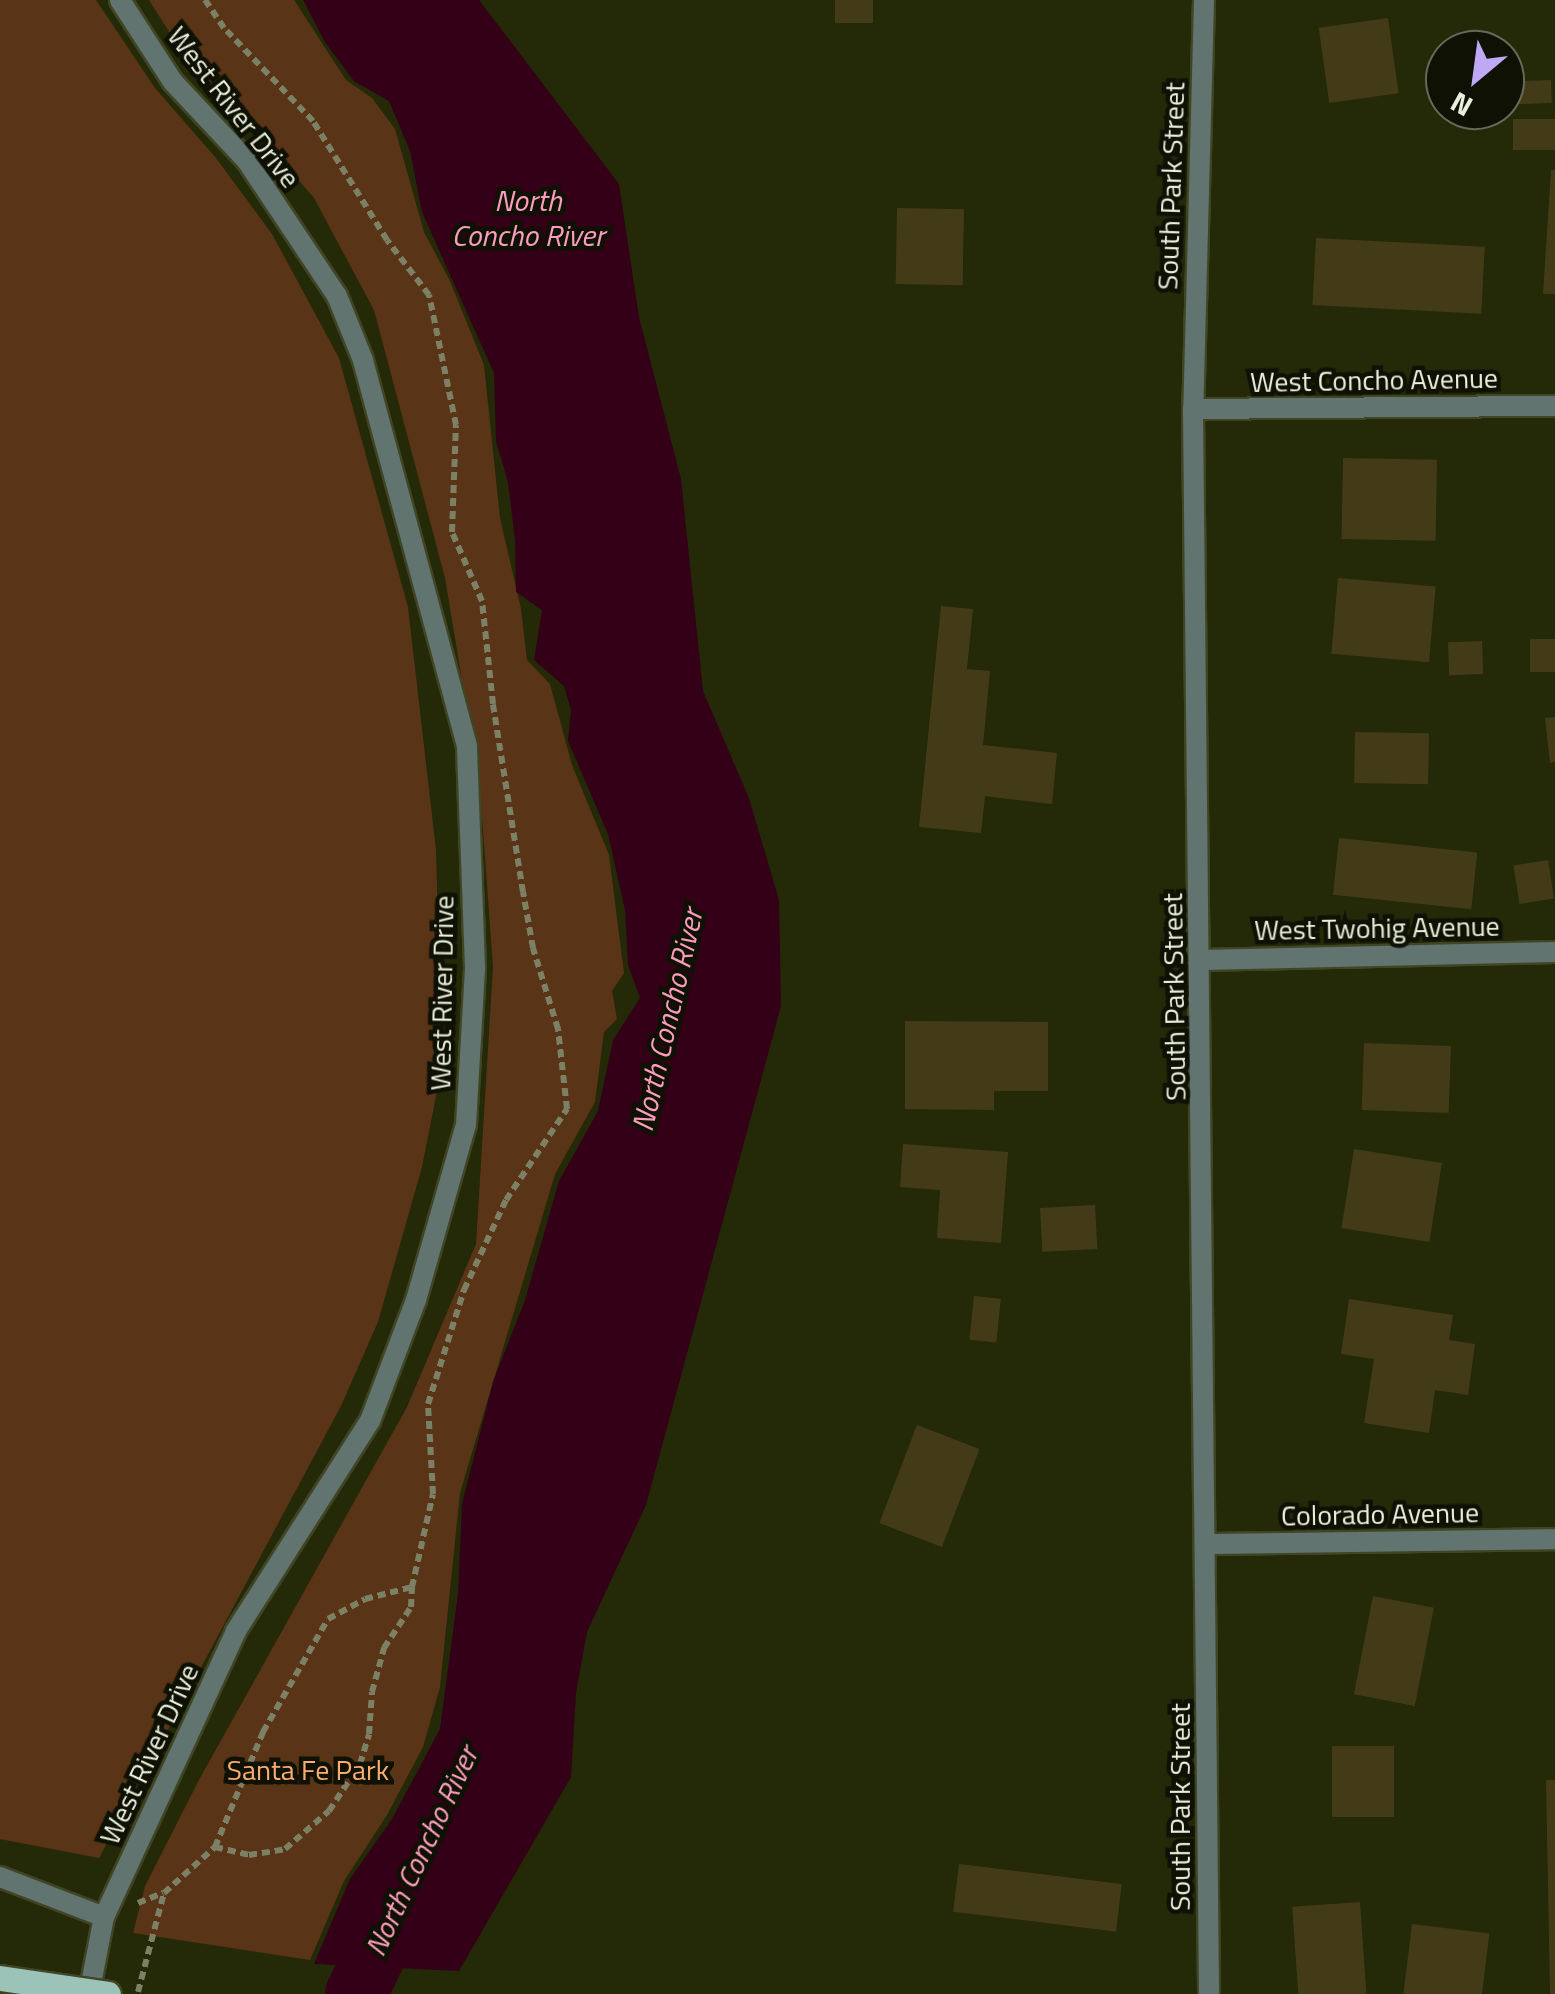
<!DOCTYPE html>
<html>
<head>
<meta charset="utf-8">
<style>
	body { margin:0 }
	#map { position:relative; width:1555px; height:1994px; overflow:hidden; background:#242907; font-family:"Titillium Web",sans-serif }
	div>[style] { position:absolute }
	.green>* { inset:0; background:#5a3416 }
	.water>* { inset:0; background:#330017 }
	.river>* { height:62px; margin:-31px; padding:0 31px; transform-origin:31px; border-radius:31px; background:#330017 }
	.building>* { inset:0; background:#433b18; transform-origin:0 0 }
	.path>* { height:6px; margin-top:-3px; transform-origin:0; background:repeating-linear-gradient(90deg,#7c8165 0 8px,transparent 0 13px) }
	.roads { filter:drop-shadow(2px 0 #404525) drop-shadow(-2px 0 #404525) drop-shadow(0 2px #404525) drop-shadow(0 -2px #404525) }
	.street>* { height:20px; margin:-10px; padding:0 10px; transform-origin:10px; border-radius:10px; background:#61746f }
	.bridges { filter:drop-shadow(2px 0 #404525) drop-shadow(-2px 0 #404525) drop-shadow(0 2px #404525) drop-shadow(0 -2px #404525) }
	.primary-bridge>* { height:25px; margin:-12.5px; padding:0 12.5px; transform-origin:12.5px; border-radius:12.5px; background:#9bc3b8 }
	span { translate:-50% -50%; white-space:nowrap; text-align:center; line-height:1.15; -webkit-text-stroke:9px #0e1104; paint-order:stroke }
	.street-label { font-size:28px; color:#ebf0dc }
	.park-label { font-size:28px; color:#fdad70 }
	.water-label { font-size:30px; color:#fd9cbe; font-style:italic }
	.north { position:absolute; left:1425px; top:30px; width:100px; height:100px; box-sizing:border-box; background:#0e1104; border:2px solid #666a5a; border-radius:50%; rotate:209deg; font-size:28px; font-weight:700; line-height:40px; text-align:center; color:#ebf0dc }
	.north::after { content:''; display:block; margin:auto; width:35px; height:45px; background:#bfa9f4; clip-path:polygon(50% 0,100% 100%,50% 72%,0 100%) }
</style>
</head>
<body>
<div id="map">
	<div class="green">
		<div style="clip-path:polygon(0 0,96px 0,155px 88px,216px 158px,272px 234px,339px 358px,408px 607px,436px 850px,442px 1066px,422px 1167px,378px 1322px,341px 1406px,99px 1858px,0 1839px)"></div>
		<div style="clip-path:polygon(149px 0,294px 0,346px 80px,372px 98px,395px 129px,424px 232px,450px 281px,484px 365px,500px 518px,521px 609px,527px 660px,550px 684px,572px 765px,609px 855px,624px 973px,612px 991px,617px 1019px,604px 1032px,595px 1102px,555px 1174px,460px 1493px,440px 1687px,423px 1747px,387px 1815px,344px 1881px,310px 1960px,133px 1933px,145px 1886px,200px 1778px,407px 1407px,476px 1244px,493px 967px,480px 789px,445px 578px,374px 310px,314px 198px,245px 118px,192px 68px)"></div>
	</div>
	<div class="water">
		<div style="clip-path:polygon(303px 0,479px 0,619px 184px,639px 317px,681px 479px,703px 691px,749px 798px,779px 900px,781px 1006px,646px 1505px,587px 1632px,576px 1693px,571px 1777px,459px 1971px,314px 1964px,350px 1879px,392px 1819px,440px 1729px,458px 1594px,462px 1504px,493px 1382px,525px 1300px,559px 1181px,598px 1111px,613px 1040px,640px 998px,628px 965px,625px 910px,608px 834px,568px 741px,571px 710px,564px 686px,534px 660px,542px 610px,516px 592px,515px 540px,508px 482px,496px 441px,494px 373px,422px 212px,410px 151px,389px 101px,354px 81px,325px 42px)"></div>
	</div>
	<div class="river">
		<div style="left:356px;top:1994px;width:118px;rotate:-64.3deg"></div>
	</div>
	<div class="building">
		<div style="left:835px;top:0;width:38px;height:23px"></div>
		<div style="left:1388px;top:18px;width:76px;height:70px;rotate:82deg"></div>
		<div style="left:1551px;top:80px;width:23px;height:37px;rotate:88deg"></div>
		<div style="left:1555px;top:119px;width:31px;height:42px;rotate:90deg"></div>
		<div style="clip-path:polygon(1551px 170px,1555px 170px,1555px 294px,1543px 294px)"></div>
		<div style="left:897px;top:208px;width:67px;height:76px;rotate:1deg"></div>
		<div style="left:1316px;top:238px;width:169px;height:67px;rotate:3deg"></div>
		<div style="left:1343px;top:458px;width:94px;height:81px;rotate:1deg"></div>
		<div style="left:1338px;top:578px;width:98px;height:76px;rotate:5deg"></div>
		<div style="clip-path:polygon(941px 606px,973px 609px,967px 669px,990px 671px,983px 745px,1057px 753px,1052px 804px,985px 796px,981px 833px,919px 827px)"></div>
		<div style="left:1555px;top:639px;width:33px;height:25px;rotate:90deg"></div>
		<div style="left:1482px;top:641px;width:33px;height:34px;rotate:88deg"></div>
		<div style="clip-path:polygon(1555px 717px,1555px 762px,1550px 763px,1545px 718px)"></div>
		<div style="left:1355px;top:732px;width:74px;height:51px;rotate:1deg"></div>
		<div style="left:1339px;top:838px;width:139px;height:57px;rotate:6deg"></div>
		<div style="left:1548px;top:860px;width:39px;height:35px;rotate:81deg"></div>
		<div style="clip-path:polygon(905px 1021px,1048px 1022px,1048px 1091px,994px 1091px,994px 1110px,905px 1109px)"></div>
		<div style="left:1364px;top:1043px;width:87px;height:67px;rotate:2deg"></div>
		<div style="clip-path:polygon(903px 1144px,1008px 1152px,1001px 1243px,937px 1238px,940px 1190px,900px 1187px)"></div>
		<div style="left:1354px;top:1149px;width:89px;height:80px;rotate:9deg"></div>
		<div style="left:1095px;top:1205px;width:44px;height:55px;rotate:87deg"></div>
		<div style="left:974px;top:1296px;width:27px;height:44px;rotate:6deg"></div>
		<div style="clip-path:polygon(1349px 1299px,1453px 1315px,1449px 1340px,1475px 1344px,1468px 1395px,1435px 1390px,1429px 1433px,1364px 1423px,1374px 1359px,1341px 1354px)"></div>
		<div style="left:917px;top:1425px;width:67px;height:105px;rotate:21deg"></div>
		<div style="left:1373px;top:1596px;width:62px;height:100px;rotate:11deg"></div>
		<div style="left:1332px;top:1746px;width:62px;height:71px"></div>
		<div style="clip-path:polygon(1546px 1780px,1555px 1780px,1555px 1994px,1550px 1994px)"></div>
		<div style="left:959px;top:1864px;width:164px;height:48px;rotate:7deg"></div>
		<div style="left:1360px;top:1902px;width:92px;height:68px;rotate:86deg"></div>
		<div style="left:1412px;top:1924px;width:78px;height:70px;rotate:7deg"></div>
	</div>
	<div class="path">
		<div style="left:215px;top:1847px;width:35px;rotate:13deg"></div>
		<div style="left:249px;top:1855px;width:36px;rotate:-9deg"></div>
		<div style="left:285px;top:1849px;width:58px;rotate:-40.8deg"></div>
		<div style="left:329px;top:1811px;width:56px;rotate:-56.6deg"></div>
		<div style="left:360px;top:1764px;width:31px;rotate:-73deg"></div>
		<div style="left:369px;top:1734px;width:42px;rotate:-85.9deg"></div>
		<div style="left:372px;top:1692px;width:46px;rotate:-74.7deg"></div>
		<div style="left:384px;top:1648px;width:49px;rotate:-56.6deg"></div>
		<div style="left:411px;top:1607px;width:20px;rotate:-87deg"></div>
		<div style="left:138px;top:1903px;width:27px;rotate:-22deg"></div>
		<div style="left:138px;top:1992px;width:102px;rotate:-75.3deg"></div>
		<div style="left:164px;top:1893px;width:69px;rotate:-42deg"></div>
		<div style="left:215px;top:1847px;width:125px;rotate:-67.3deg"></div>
		<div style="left:263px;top:1732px;width:130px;rotate:-60.1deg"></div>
		<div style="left:328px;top:1619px;width:42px;rotate:-28.4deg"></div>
		<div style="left:365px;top:1599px;width:49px;rotate:-14.3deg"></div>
		<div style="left:412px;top:1587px;width:95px;rotate:-77.3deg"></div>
		<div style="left:433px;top:1494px;width:90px;rotate:-93.2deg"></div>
		<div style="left:428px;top:1404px;width:120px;rotate:-72.5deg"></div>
		<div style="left:464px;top:1290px;width:99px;rotate:-65deg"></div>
		<div style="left:506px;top:1200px;width:110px;rotate:-56.2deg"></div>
		<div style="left:567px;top:1109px;width:81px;rotate:-96.4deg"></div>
		<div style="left:558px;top:1029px;width:85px;rotate:-107.2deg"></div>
		<div style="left:533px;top:948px;width:57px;rotate:-100.1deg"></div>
		<div style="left:523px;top:892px;width:190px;rotate:-99.1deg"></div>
		<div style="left:493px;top:704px;width:104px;rotate:-96.1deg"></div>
		<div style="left:482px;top:601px;width:75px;rotate:-113.5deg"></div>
		<div style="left:452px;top:532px;width:107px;rotate:-87.9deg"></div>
		<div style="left:456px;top:425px;width:133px;rotate:-101.7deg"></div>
		<div style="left:429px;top:295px;width:69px;rotate:-127.4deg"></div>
		<div style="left:387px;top:240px;width:140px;rotate:-121.9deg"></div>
		<div style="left:313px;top:121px;width:129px;rotate:-133.7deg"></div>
		<div style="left:224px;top:28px;width:34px;rotate:-124deg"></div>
	</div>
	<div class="roads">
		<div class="street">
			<div style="left:1204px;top:0;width:409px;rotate:91.5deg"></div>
			<div style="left:1193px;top:409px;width:1585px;rotate:89.42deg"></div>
			<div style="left:1193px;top:409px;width:362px;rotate:-0.5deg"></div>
			<div style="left:1201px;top:960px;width:354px;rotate:-1.3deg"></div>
			<div style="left:1205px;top:1544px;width:350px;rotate:-0.8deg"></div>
			<div style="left:0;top:1877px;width:111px;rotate:21deg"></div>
			<div style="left:89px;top:1994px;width:78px;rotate:-79deg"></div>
			<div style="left:104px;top:1917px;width:315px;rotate:-65.2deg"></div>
			<div style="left:236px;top:1631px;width:249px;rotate:-57.5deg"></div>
			<div style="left:370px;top:1421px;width:129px;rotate:-69.2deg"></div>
			<div style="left:416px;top:1300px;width:182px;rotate:-74.1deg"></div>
			<div style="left:466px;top:1125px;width:158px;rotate:-86.7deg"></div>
			<div style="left:475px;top:967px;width:221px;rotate:-92.1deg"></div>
			<div style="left:467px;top:746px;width:400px;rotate:-105.1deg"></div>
			<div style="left:363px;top:360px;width:69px;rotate:-112.1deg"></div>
			<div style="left:337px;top:296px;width:162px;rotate:-123.7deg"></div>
			<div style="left:247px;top:161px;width:108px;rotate:-133.1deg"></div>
			<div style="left:173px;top:82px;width:98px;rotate:-122.9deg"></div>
		</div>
	</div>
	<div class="bridges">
		<div class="primary-bridge">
			<div style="left:0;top:1978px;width:109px;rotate:8.4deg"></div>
		</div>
	</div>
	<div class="street-label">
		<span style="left:234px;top:107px;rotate:52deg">West River Drive</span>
		<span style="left:1171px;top:186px;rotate:-88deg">South Park Street</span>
		<span style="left:1374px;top:380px;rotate:-1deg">West Concho Avenue</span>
		<span style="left:1377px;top:928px;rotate:-1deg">West Twohig Avenue</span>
		<span style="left:442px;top:993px;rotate:-89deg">West River Drive</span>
		<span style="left:1174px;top:997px;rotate:-91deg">South Park Street</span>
		<span style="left:1380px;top:1514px;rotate:-1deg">Colorado Avenue</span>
		<span style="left:149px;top:1754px;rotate:-65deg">West River Drive</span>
		<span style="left:1180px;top:1807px;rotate:-90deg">South Park Street</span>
	</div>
	<div class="park-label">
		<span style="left:308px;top:1770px">Santa Fe Park</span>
	</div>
	<div class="water-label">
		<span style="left:528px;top:217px">North<br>Concho River</span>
		<span style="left:667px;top:1020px;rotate:-77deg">North Concho River</span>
		<span style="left:421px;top:1851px;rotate:-65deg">North Concho River</span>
	</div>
	<div class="north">N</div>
</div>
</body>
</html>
